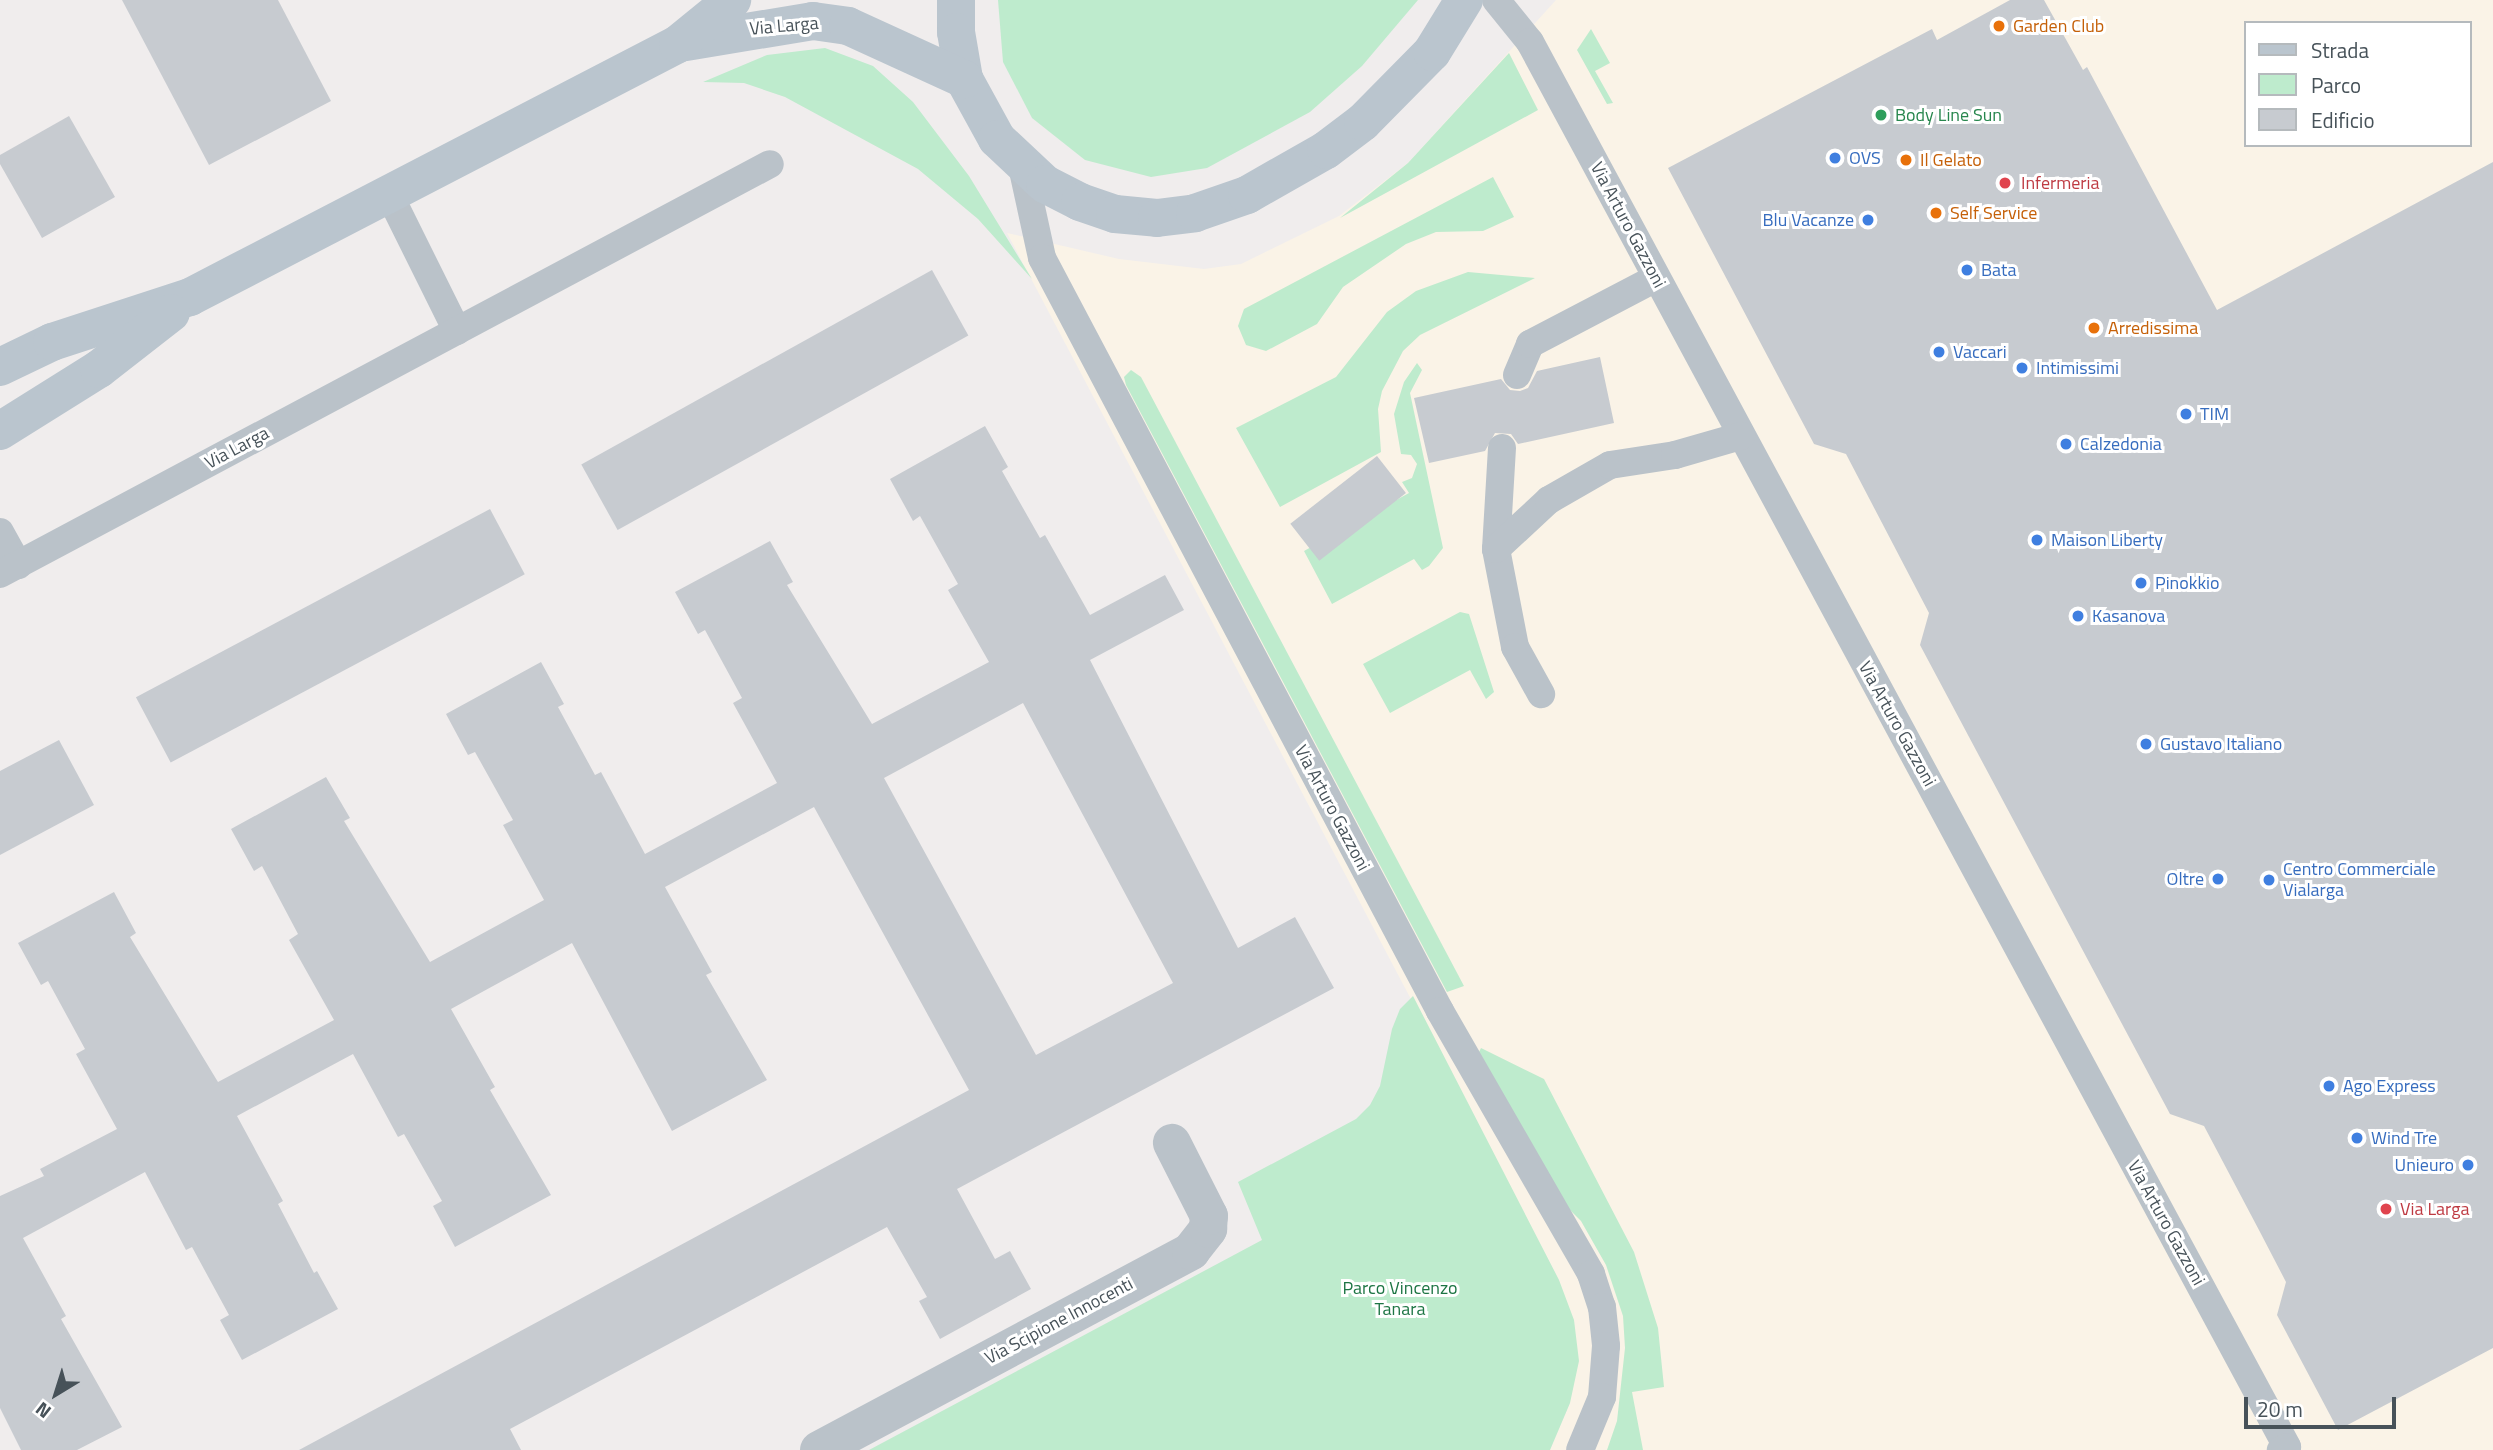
<!DOCTYPE html>
<html>
<head>
<meta charset="utf-8">
<style>
	body { margin:0 }
	#map { position:relative; width:2493px; height:1450px; overflow:hidden; background:#f0eded; font-family:"Titillium Web",sans-serif }
	div>[style] { position:absolute }
	.commercial>* { inset:0; background:#faf3e7 }
	.green>* { inset:0; background:#beebcd }
	.building>* { inset:0; background:#c7cbd0; transform-origin:0 0 }
	.lane>* { height:28px; margin:-14px; padding:0 14px; transform-origin:14px; border-radius:14px; background:#bac2c9 }
	.street>* { height:38px; margin:-19px; padding:0 19px; transform-origin:19px; border-radius:19px; background:#bac2c9 }
	.secondary>* { height:38px; margin:-19px; padding:0 19px; transform-origin:19px; border-radius:19px; background:#bac5ce }
	.dots>* { width:19px; height:19px; translate:-50% -50%; box-sizing:border-box; border:4px solid #fff; border-radius:50% }
	span { translate:-50% -50%; white-space:nowrap; text-align:center; line-height:1.15; -webkit-text-stroke:6px #fff; paint-order:stroke }
	.street-label { font-size:18px; color:#475259 }
	.food-label { font-size:18px; color:#c56008 }
	.left { translate:0 -50%; text-align:left }
	.leisure-label { font-size:18px; color:#27864d }
	.shop-label { font-size:18px; color:#366cbe }
	.right { translate:-100% -50%; text-align:right }
	.health-label { font-size:18px; color:#be3a42 }
	.park-label { font-size:18px; color:#1d7544 }
	.legend { position:absolute; left:2244px; top:21px; width:228px; height:126px; box-sizing:border-box; background:#fff; border:2px solid #b5babd; margin:0; padding:9px 12px; list-style:none; font-size:21px; color:#475259 }
	.legend li { display:flex; align-items:center; gap:14px; height:35px }
	.legend b { width:35px; border:2px solid #b5babd }
	.north { position:absolute; left:21px; top:1359px; width:70px; height:70px; -webkit-text-stroke:5px #fff; paint-order:stroke; rotate:218deg; font-size:19px; font-weight:700; line-height:28px; text-align:center; color:#475259 }
	.north::after { content:''; display:block; margin:auto; width:24px; height:32px; background:#475259; clip-path:polygon(50% 0,100% 100%,50% 72%,0 100%) }
	.scale { position:absolute; left:2244px; top:1397px; width:152px; height:32px; box-sizing:border-box; border:4px solid #475259; border-top:0; padding-left:9px; font-size:21px; line-height:24px; white-space:nowrap; color:#475259; -webkit-text-stroke:5px #fff; paint-order:stroke }
</style>
</head>
<body>
<div id="map">
	<div class="commercial">
		<div style="clip-path:polygon(evenodd,1556px 0,2493px 0,2493px 1450px,1550px 1450px,1570px 1403px,1559px 1280px,1007px 233px,1119px 259px,1204px 269px,1241px 264px,1339px 216px,1408px 163px,1556px 0,2246px 23px,2470px 23px,2470px 145px,2246px 145px,2246px 23px)"></div>
	</div>
	<div class="green">
		<div style="clip-path:polygon(998px 0,1418px 0,1362px 66px,1310px 112px,1207px 168px,1151px 177px,1085px 160px,1032px 118px,1003px 62px)"></div>
		<div style="clip-path:polygon(1591px 29px,1610px 63px,1595px 71px,1613px 103px,1607px 104px,1577px 50px)"></div>
		<div style="clip-path:polygon(825px 48px,873px 66px,913px 102px,969px 176px,1032px 279px,978px 219px,918px 169px,785px 97px,744px 83px,703px 82px,767px 55px)"></div>
		<div style="clip-path:polygon(1509px 53px,1538px 110px,1340px 218px,1408px 163px)"></div>
		<div style="clip-path:polygon(1493px 177px,1514px 217px,1483px 231px,1436px 232px,1406px 244px,1343px 287px,1317px 324px,1266px 351px,1246px 345px,1238px 326px,1244px 309px)"></div>
		<div style="clip-path:polygon(1468px 272px,1535px 278px,1420px 335px,1403px 351px,1382px 391px,1378px 409px,1381px 452px,1280px 507px,1236px 428px,1336px 377px,1387px 312px,1416px 291px)"></div>
		<div style="clip-path:polygon(1417px 363px,1422px 370px,1410px 393px,1443px 548px,1429px 566px,1422px 570px,1414px 559px,1332px 604px,1304px 551px,1409px 493px,1402px 482px,1412px 478px,1417px 464px,1411px 455px,1401px 454px,1394px 414px,1404px 382px)"></div>
		<div style="clip-path:polygon(1131px 370px,1141px 377px,1464px 986px,1447px 992px,1126px 385px,1124px 377px)"></div>
		<div style="clip-path:polygon(1460px 612px,1469px 614px,1494px 692px,1486px 699px,1470px 670px,1390px 713px,1363px 664px)"></div>
		<div style="clip-path:polygon(1413px 996px,1559px 1280px,1574px 1320px,1579px 1361px,1570px 1403px,1550px 1450px,869px 1450px,1262px 1240px,1238px 1182px,1356px 1119px,1370px 1105px,1380px 1086px,1392px 1029px,1400px 1009px)"></div>
		<div style="clip-path:polygon(1481px 1048px,1544px 1079px,1634px 1252px,1658px 1328px,1664px 1387px,1632px 1392px,1643px 1450px,1607px 1450px,1617px 1421px,1625px 1348px,1623px 1316px,1606px 1265px,1581px 1221px,1564px 1204px,1479px 1052px)"></div>
	</div>
	<div class="building">
		<div style="clip-path:polygon(122px 0,278px 0,331px 101px,209px 165px)"></div>
		<div style="clip-path:polygon(2010px 0,2044px 0,2083px 70px,2087px 67px,2217px 310px,2493px 162px,2493px 1348px,2338px 1430px,2277px 1315px,2286px 1282px,2260px 1232px,2204px 1126px,2170px 1114px,1920px 645px,1929px 613px,1846px 454px,1814px 444px,1668px 168px,1932px 29px,1937px 40px)"></div>
		<div style="clip-path:polygon(69px 116px,115px 197px,42px 238px,0 164px,0 155px)"></div>
		<div style="left:932px;top:270px;width:75px;height:401px;rotate:61deg"></div>
		<div style="clip-path:polygon(1600px 357px,1614px 423px,1518px 444px,1511px 434px,1495px 433px,1485px 451px,1429px 463px,1414px 398px,1501px 379px,1510px 390px,1520px 391px,1528px 388px,1537px 371px)"></div>
		<div style="clip-path:polygon(evenodd,985px 426px,1008px 467px,1002px 471px,1040px 538px,1045px 535px,1090px 615px,1165px 575px,1184px 610px,1090px 660px,1238px 948px,1295px 917px,1334px 988px,957px 1189px,995px 1259px,1010px 1251px,1031px 1289px,940px 1339px,919px 1301px,927px 1297px,887px 1227px,510px 1429px,521px 1450px,299px 1450px,969px 1090px,814px 807px,665px 887px,712px 972px,706px 975px,767px 1080px,672px 1131px,572px 943px,451px 1009px,495px 1087px,490px 1090px,551px 1195px,455px 1247px,433px 1206px,442px 1201px,404px 1134px,398px 1137px,353px 1054px,237px 1116px,283px 1201px,278px 1204px,314px 1273px,317px 1271px,338px 1309px,242px 1360px,220px 1320px,229px 1315px,192px 1247px,186px 1250px,145px 1172px,23px 1238px,66px 1316px,61px 1319px,122px 1427px,77px 1450px,21px 1450px,0 1408px,0 1196px,44px 1176px,40px 1169px,117px 1129px,76px 1054px,85px 1049px,48px 981px,41px 985px,18px 943px,114px 892px,136px 933px,130px 937px,218px 1082px,334px 1020px,289px 940px,298px 934px,262px 866px,254px 871px,231px 829px,326px 777px,350px 818px,344px 821px,430px 962px,544px 900px,503px 825px,513px 820px,475px 752px,468px 755px,446px 714px,541px 662px,564px 704px,558px 707px,595px 775px,601px 772px,645px 854px,777px 783px,733px 703px,742px 698px,705px 630px,698px 634px,675px 592px,770px 541px,793px 582px,787px 585px,872px 724px,989px 662px,948px 590px,958px 584px,920px 516px,913px 521px,890px 479px,985px 426px,1023px 703px,1173px 983px,1036px 1055px,884px 778px,1023px 703px)"></div>
		<div style="left:1377px;top:456px;width:47px;height:110px;rotate:52deg"></div>
		<div style="left:490px;top:509px;width:74px;height:401px;rotate:62deg"></div>
		<div style="clip-path:polygon(59px 740px,94px 805px,0 855px,0 771px)"></div>
	</div>
	<div class="lane">
		<div style="left:1496px;top:0;width:54px;rotate:51deg"></div>
		<div style="left:1530px;top:42px;width:1596px;rotate:61.68deg"></div>
		<div style="left:2287px;top:1447px;width:7px;rotate:153deg"></div>
		<div style="left:1022px;top:166px;width:94px;rotate:77.7deg"></div>
		<div style="left:1042px;top:258px;width:852px;rotate:62.14deg"></div>
		<div style="left:1440px;top:1011px;width:303px;rotate:60.1deg"></div>
		<div style="left:1591px;top:1274px;width:35px;rotate:72deg"></div>
		<div style="left:1602px;top:1307px;width:39px;rotate:84deg"></div>
		<div style="left:1606px;top:1346px;width:51px;rotate:94.5deg"></div>
		<div style="left:1602px;top:1397px;width:57px;rotate:112.5deg"></div>
		<div style="left:389px;top:194px;width:153px;rotate:63.6deg"></div>
		<div style="left:1517px;top:375px;width:34px;rotate:-67deg"></div>
		<div style="left:1530px;top:344px;width:142px;rotate:-27.6deg"></div>
		<div style="left:1502px;top:448px;width:101px;rotate:93.4deg"></div>
		<div style="left:1496px;top:549px;width:100px;rotate:79deg"></div>
		<div style="left:1515px;top:647px;width:54px;rotate:61deg"></div>
		<div style="left:0;top:532px;width:38px;rotate:61deg"></div>
		<div style="left:1496px;top:549px;width:72px;rotate:-42.8deg"></div>
		<div style="left:1549px;top:500px;width:70px;rotate:-29.8deg"></div>
		<div style="left:1610px;top:465px;width:66px;rotate:-8.7deg"></div>
		<div style="left:1675px;top:455px;width:69px;rotate:-16.1deg"></div>
		<div style="left:0;top:574px;width:872px;rotate:-28.03deg"></div>
	</div>
	<div class="street">
		<div style="left:819px;top:1450px;width:422px;rotate:-28.1deg"></div>
		<div style="left:1191px;top:1251px;width:28px;rotate:-52deg"></div>
		<div style="left:1208px;top:1229px;width:13px;rotate:-86deg"></div>
		<div style="left:1209px;top:1216px;width:82px;rotate:-116.9deg"></div>
	</div>
	<div class="secondary">
		<div style="left:956px;top:0;width:32px;rotate:90deg"></div>
		<div style="left:956px;top:32px;width:48px;rotate:80.3deg"></div>
		<div style="left:964px;top:79px;width:68px;rotate:61.2deg"></div>
		<div style="left:997px;top:139px;width:66px;rotate:43.2deg"></div>
		<div style="left:1045px;top:184px;width:39px;rotate:27deg"></div>
		<div style="left:1080px;top:202px;width:37px;rotate:19deg"></div>
		<div style="left:1115px;top:214px;width:42px;rotate:5.4deg"></div>
		<div style="left:1157px;top:218px;width:38px;rotate:-7deg"></div>
		<div style="left:1195px;top:213px;width:55px;rotate:-19.1deg"></div>
		<div style="left:1247px;top:195px;width:91px;rotate:-29.7deg"></div>
		<div style="left:1326px;top:150px;width:46px;rotate:-37.1deg"></div>
		<div style="left:1363px;top:122px;width:98px;rotate:-45.4deg"></div>
		<div style="left:1432px;top:52px;width:61px;rotate:-58.4deg"></div>
		<div style="left:686px;top:42px;width:129px;rotate:-9.4deg"></div>
		<div style="left:813px;top:21px;width:35px;rotate:8deg"></div>
		<div style="left:848px;top:26px;width:128px;rotate:24.6deg"></div>
		<div style="left:0;top:367px;width:58px;rotate:-25.7deg"></div>
		<div style="left:52px;top:342px;width:145px;rotate:-18.1deg"></div>
		<div style="left:190px;top:297px;width:550px;rotate:-27.4deg"></div>
		<div style="left:678px;top:44px;width:70px;rotate:-39.2deg"></div>
		<div style="left:0;top:431px;width:117px;rotate:-32.1deg"></div>
		<div style="left:99px;top:369px;width:91px;rotate:-37.9deg"></div>
	</div>
	<div class="dots">
		<div style="left:1999px;top:26px;background:#e8710a"></div>
		<div style="left:1881px;top:115px;background:#2e9e5b"></div>
		<div style="left:1835px;top:158px;background:#3f7fe0"></div>
		<div style="left:1906px;top:160px;background:#e8710a"></div>
		<div style="left:2005px;top:183px;background:#e0444e"></div>
		<div style="left:1936px;top:213px;background:#e8710a"></div>
		<div style="left:1868px;top:220px;background:#3f7fe0"></div>
		<div style="left:1967px;top:270px;background:#3f7fe0"></div>
		<div style="left:2094px;top:328px;background:#e8710a"></div>
		<div style="left:1939px;top:352px;background:#3f7fe0"></div>
		<div style="left:2022px;top:368px;background:#3f7fe0"></div>
		<div style="left:2186px;top:414px;background:#3f7fe0"></div>
		<div style="left:2066px;top:444px;background:#3f7fe0"></div>
		<div style="left:2037px;top:540px;background:#3f7fe0"></div>
		<div style="left:2141px;top:583px;background:#3f7fe0"></div>
		<div style="left:2078px;top:616px;background:#3f7fe0"></div>
		<div style="left:2146px;top:744px;background:#3f7fe0"></div>
		<div style="left:2218px;top:879px;background:#3f7fe0"></div>
		<div style="left:2269px;top:880px;background:#3f7fe0"></div>
		<div style="left:2329px;top:1086px;background:#3f7fe0"></div>
		<div style="left:2357px;top:1138px;background:#3f7fe0"></div>
		<div style="left:2468px;top:1165px;background:#3f7fe0"></div>
		<div style="left:2386px;top:1209px;background:#e0444e"></div>
	</div>
	<div class="street-label">
		<span style="left:784px;top:26px;rotate:-5deg">Via Larga</span>
		<span style="left:1628px;top:225px;rotate:62deg">Via Arturo Gazzoni</span>
		<span style="left:237px;top:448px;rotate:-28deg">Via Larga</span>
		<span style="left:1897px;top:724px;rotate:61deg">Via Arturo Gazzoni</span>
		<span style="left:1332px;top:808px;rotate:62deg">Via Arturo Gazzoni</span>
		<span style="left:2166px;top:1223px;rotate:61deg">Via Arturo Gazzoni</span>
		<span style="left:1059px;top:1321px;rotate:-28deg">Via Scipione Innocenti</span>
	</div>
	<div class="food-label">
		<span class="left" style="left:2013px;top:26px">Garden Club</span>
		<span class="left" style="left:1920px;top:160px">Il Gelato</span>
		<span class="left" style="left:1950px;top:213px">Self Service</span>
		<span class="left" style="left:2108px;top:328px">Arredissima</span>
	</div>
	<div class="leisure-label">
		<span class="left" style="left:1895px;top:115px">Body Line Sun</span>
	</div>
	<div class="shop-label">
		<span class="left" style="left:1849px;top:158px">OVS</span>
		<span class="right" style="left:1854px;top:220px">Blu Vacanze</span>
		<span class="left" style="left:1981px;top:270px">Bata</span>
		<span class="left" style="left:1953px;top:352px">Vaccari</span>
		<span class="left" style="left:2036px;top:368px">Intimissimi</span>
		<span class="left" style="left:2200px;top:414px">TIM</span>
		<span class="left" style="left:2080px;top:444px">Calzedonia</span>
		<span class="left" style="left:2051px;top:540px">Maison Liberty</span>
		<span class="left" style="left:2155px;top:583px">Pinokkio</span>
		<span class="left" style="left:2092px;top:616px">Kasanova</span>
		<span class="left" style="left:2160px;top:744px">Gustavo Italiano</span>
		<span class="left" style="left:2283px;top:880px">Centro Commerciale<br>Vialarga</span>
		<span class="right" style="left:2204px;top:879px">Oltre</span>
		<span class="left" style="left:2343px;top:1086px">Ago Express</span>
		<span class="left" style="left:2371px;top:1138px">Wind Tre</span>
		<span class="right" style="left:2454px;top:1165px">Unieuro</span>
	</div>
	<div class="health-label">
		<span class="left" style="left:2021px;top:183px">Infermeria</span>
		<span class="left" style="left:2400px;top:1209px">Via Larga</span>
	</div>
	<div class="park-label">
		<span style="left:1400px;top:1299px">Parco Vincenzo<br>Tanara</span>
	</div>
	<ul class="legend">
	<li><b style="height:9px;background:#bac5ce"></b>Strada</li>
	<li><b style="height:19px;background:#beebcd"></b>Parco</li>
	<li><b style="height:19px;background:#c7cbd0"></b>Edificio</li>
	</ul>
	<div class="north">N</div>
	<div class="scale">20 m</div>
</div>
</body>
</html>
